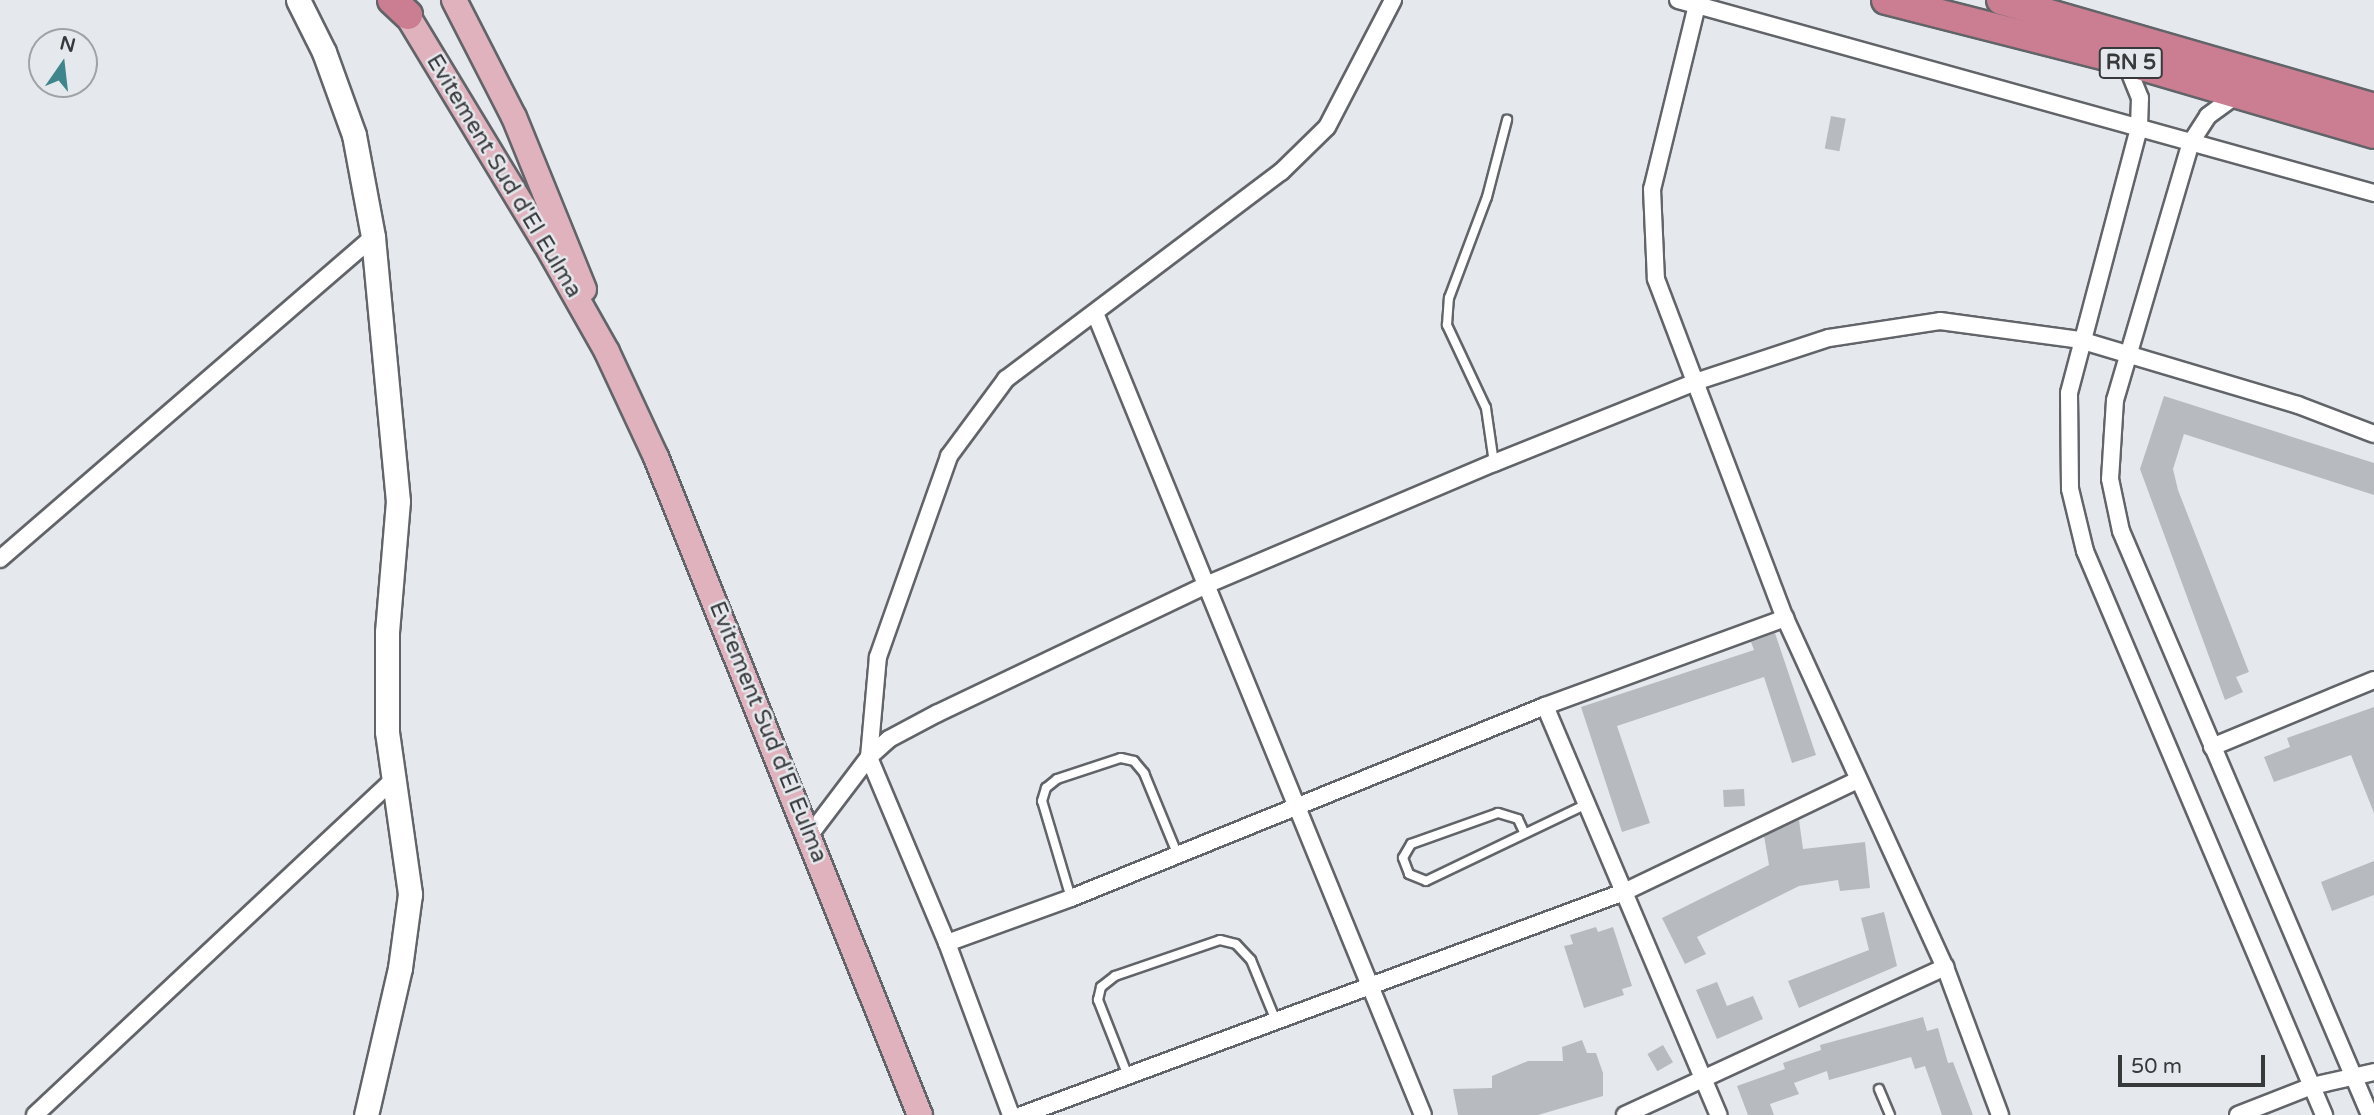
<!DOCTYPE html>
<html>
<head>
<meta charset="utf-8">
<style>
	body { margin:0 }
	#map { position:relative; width:2374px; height:1115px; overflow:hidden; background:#e5e9ed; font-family:"Varela Round",sans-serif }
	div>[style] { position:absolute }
	.building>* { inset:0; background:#b7bbbf; transform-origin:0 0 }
	.roads { filter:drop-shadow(2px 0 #616468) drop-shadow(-2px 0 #616468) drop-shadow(0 2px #616468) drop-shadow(0 -2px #616468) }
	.lane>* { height:8px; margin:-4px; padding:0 4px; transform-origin:4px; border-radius:4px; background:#fff }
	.street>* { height:16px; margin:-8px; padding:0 8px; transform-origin:8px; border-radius:8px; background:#fff }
	.secondary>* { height:23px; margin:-11.5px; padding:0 11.5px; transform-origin:11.5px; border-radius:11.5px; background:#fff }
	.primary>* { height:24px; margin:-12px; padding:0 12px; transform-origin:12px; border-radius:12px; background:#e0b2bd }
	.highway>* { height:28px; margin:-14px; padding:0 14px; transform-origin:14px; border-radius:14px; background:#cb7e91 }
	span { translate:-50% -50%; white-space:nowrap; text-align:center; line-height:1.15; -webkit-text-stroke:5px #e5e9ed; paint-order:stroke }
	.shield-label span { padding:2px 5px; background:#e5e9ed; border:2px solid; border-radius:5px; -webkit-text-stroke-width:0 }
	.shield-label { font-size:21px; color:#38393b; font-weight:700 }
	.street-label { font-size:23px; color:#38393b }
	.north { position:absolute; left:28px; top:28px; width:70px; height:70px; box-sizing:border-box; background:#e5e9ed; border:2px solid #a0a3a6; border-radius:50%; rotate:14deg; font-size:19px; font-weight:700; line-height:28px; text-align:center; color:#38393b }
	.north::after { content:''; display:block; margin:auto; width:24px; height:32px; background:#3e868b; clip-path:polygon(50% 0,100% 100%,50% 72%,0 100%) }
	.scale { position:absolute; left:2118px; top:1055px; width:147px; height:32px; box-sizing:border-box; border:4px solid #38393b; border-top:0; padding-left:9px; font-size:21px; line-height:24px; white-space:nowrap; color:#38393b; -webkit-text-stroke:5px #e5e9ed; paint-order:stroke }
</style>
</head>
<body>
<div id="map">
	<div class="building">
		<div style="left:1831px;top:116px;width:15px;height:33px;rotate:11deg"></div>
		<div style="clip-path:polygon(2164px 396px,2374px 463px,2374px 495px,2184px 434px,2173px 469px,2178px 490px,2249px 672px,2236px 677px,2243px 692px,2225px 700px,2140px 469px)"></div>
		<div style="clip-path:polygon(1775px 633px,1816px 755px,1792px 763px,1764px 677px,1617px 726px,1650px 823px,1622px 832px,1581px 707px,1754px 650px,1751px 642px)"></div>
		<div style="clip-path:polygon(2374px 707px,2374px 813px,2351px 755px,2274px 782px,2264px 757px,2290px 747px,2287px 738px)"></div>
		<div style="left:1744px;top:789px;width:17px;height:21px;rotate:87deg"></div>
		<div style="clip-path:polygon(1799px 820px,1803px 849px,1865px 842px,1870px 888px,1840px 891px,1838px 880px,1799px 886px,1697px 937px,1706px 954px,1685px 964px,1662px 918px,1769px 865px,1764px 836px)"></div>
		<div style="clip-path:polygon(2374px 861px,2374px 895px,2332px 911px,2321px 882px)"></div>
		<div style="clip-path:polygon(1884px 912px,1897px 966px,1799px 1008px,1788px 981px,1869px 950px,1861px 918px)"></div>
		<div style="clip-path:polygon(1596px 927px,1598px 932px,1613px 927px,1632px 986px,1622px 989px,1624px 995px,1584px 1008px,1564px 946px,1573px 944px,1570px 935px)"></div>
		<div style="clip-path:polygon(1717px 982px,1727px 1006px,1753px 996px,1763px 1019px,1717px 1039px,1696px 990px)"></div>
		<div style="clip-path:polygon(1923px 1017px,1927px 1031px,1938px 1028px,1948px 1063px,1953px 1062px,1973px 1115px,1942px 1115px,1925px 1066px,1915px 1069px,1911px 1057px,1829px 1080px,1827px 1071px,1794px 1083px,1799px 1094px,1770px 1104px,1774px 1115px,1748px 1115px,1737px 1086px,1785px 1069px,1783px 1063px,1821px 1050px,1820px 1045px)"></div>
		<div style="clip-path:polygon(1582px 1040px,1587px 1053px,1596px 1053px,1603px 1073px,1603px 1096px,1538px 1115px,1458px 1115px,1453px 1089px,1492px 1088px,1492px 1076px,1528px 1061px,1563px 1061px,1562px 1047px)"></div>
		<div style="left:1663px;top:1045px;width:20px;height:18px;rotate:60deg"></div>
	</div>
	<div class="roads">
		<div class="lane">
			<div style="left:1494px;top:463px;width:56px;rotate:-98.3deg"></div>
			<div style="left:1486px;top:408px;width:92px;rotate:-115.2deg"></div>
			<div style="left:1447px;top:325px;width:27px;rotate:-86deg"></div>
			<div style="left:1449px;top:298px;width:108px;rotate:-69.4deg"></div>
			<div style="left:1487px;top:197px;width:80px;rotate:-75.4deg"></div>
			<div style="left:1524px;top:832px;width:14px;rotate:-115deg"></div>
			<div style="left:1518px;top:819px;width:21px;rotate:-163deg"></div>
			<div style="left:1498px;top:813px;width:92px;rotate:160.4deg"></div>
			<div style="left:1411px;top:844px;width:16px;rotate:120deg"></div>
			<div style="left:1403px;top:858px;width:17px;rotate:69deg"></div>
			<div style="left:1409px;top:874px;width:18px;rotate:22deg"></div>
			<div style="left:1426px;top:881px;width:178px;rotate:-25.6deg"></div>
			<div style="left:1071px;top:898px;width:101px;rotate:-106.6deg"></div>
			<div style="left:1042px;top:801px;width:14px;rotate:-73deg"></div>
			<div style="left:1046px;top:788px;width:14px;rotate:-39deg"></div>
			<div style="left:1057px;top:779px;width:67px;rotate:-18.2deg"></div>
			<div style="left:1121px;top:758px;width:13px;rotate:13deg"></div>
			<div style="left:1134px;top:761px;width:16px;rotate:50deg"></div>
			<div style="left:1144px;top:773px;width:87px;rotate:67.6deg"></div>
			<div style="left:1128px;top:1076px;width:82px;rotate:-111.5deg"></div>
			<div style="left:1098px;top:1000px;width:13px;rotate:-77deg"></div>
			<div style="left:1101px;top:987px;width:18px;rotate:-38deg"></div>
			<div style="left:1115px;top:976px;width:111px;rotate:-18.9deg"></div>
			<div style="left:1220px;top:940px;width:16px;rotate:14deg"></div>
			<div style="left:1236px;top:944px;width:22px;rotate:47deg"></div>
			<div style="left:1251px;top:960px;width:66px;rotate:67.7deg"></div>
			<div style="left:1879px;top:1089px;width:28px;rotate:67deg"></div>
		</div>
		<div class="street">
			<div style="left:1678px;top:0;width:20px;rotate:15deg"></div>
			<div style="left:1697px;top:5px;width:189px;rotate:103.7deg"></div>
			<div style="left:1652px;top:189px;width:90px;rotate:87.5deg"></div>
			<div style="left:1656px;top:279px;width:363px;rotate:69.2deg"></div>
			<div style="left:1697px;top:5px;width:703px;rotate:15.52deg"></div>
			<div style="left:2125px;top:61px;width:40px;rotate:68deg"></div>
			<div style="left:2140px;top:98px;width:30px;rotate:92deg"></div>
			<div style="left:2139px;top:128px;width:274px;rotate:104.8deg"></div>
			<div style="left:2069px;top:393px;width:96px;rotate:89.4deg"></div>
			<div style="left:2070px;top:489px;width:64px;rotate:76.4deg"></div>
			<div style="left:2085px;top:551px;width:613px;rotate:67.03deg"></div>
			<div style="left:2238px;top:94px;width:37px;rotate:144deg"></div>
			<div style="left:2208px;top:116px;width:31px;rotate:123deg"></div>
			<div style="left:2191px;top:142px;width:269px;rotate:106.4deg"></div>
			<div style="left:2115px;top:400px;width:79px;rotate:93.6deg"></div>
			<div style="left:2110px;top:479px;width:53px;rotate:78.1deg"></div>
			<div style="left:2121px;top:531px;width:635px;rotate:66.91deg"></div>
			<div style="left:1095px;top:313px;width:866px;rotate:67.76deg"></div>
			<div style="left:0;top:559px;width:493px;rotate:-40.8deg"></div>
			<div style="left:1545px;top:706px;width:444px;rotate:67deg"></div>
			<div style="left:2212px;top:747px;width:175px;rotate:-22.5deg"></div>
			<div style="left:809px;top:836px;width:99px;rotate:-52.8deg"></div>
			<div style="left:869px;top:757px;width:100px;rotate:-84.9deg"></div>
			<div style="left:878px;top:657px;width:213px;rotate:-70.5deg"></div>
			<div style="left:949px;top:456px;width:96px;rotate:-53.5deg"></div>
			<div style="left:1006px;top:379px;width:344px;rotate:-37deg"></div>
			<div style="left:1281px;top:172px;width:64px;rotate:-44.4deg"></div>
			<div style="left:1327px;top:127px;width:143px;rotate:-62.5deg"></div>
			<div style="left:947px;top:943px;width:132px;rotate:-19.9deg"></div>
			<div style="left:1071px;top:898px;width:511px;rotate:-22.05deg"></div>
			<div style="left:1545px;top:706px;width:256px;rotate:-20.1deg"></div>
			<div style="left:1785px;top:618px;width:384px;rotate:65.4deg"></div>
			<div style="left:1945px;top:967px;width:158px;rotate:69.6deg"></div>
			<div style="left:35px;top:1115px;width:493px;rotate:-43.1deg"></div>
			<div style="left:1011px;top:1115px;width:184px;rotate:-110.4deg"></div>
			<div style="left:947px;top:943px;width:202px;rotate:-112.8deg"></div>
			<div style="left:869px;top:757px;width:27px;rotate:-42deg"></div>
			<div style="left:889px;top:739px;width:55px;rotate:-28deg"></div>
			<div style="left:938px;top:713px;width:297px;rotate:-25.5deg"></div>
			<div style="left:1206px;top:585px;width:313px;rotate:-23deg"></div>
			<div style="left:1494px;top:463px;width:217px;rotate:-21.9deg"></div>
			<div style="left:1695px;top:382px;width:141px;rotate:-18.2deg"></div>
			<div style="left:1829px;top:338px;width:112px;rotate:-8.7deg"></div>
			<div style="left:1940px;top:321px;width:141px;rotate:7.7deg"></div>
			<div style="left:2080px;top:340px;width:227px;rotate:16.6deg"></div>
			<div style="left:2298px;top:405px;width:81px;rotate:20.9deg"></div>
			<div style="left:1022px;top:1115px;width:642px;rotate:-20.33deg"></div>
			<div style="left:1624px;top:892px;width:259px;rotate:-25.6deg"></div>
			<div style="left:1625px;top:1115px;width:353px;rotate:-24.8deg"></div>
			<div style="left:2238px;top:1115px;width:79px;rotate:-21.4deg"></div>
			<div style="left:2312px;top:1086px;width:64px;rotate:-12.7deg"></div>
		</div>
		<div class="secondary">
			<div style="left:298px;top:0;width:58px;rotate:63.4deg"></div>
			<div style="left:324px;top:52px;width:88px;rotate:70.1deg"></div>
			<div style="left:354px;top:135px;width:104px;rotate:79.4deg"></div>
			<div style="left:373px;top:237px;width:265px;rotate:84.6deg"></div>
			<div style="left:398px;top:501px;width:131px;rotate:94.8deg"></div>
			<div style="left:387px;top:632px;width:100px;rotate:90deg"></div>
			<div style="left:387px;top:732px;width:164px;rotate:81.9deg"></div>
			<div style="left:410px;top:894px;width:75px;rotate:97.7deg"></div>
			<div style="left:400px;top:968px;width:151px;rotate:103deg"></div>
		</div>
		<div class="primary">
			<div style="left:398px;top:0;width:285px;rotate:58.8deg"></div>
			<div style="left:546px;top:244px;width:124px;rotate:60.5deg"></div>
			<div style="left:607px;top:352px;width:116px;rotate:65deg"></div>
			<div style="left:656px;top:457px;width:709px;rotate:68.14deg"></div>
			<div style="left:454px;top:0;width:131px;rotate:62.9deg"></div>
			<div style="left:514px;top:117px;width:186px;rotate:67.9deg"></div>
		</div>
		<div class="highway">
			<div style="left:392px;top:0;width:22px;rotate:43deg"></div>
			<div style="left:1886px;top:0;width:247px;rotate:14.3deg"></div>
			<div style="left:2125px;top:61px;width:259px;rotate:16.3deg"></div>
			<div style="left:2001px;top:0;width:388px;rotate:16.1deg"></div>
		</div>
	</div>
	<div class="shield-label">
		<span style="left:2131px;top:63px">RN 5</span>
	</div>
	<div class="street-label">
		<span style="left:504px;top:176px;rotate:59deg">Evitement Sud d'El Eulma</span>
		<span style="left:768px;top:732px;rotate:68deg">Evitement Sud d'El Eulma</span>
	</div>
	<div class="north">N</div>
	<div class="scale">50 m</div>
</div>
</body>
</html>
